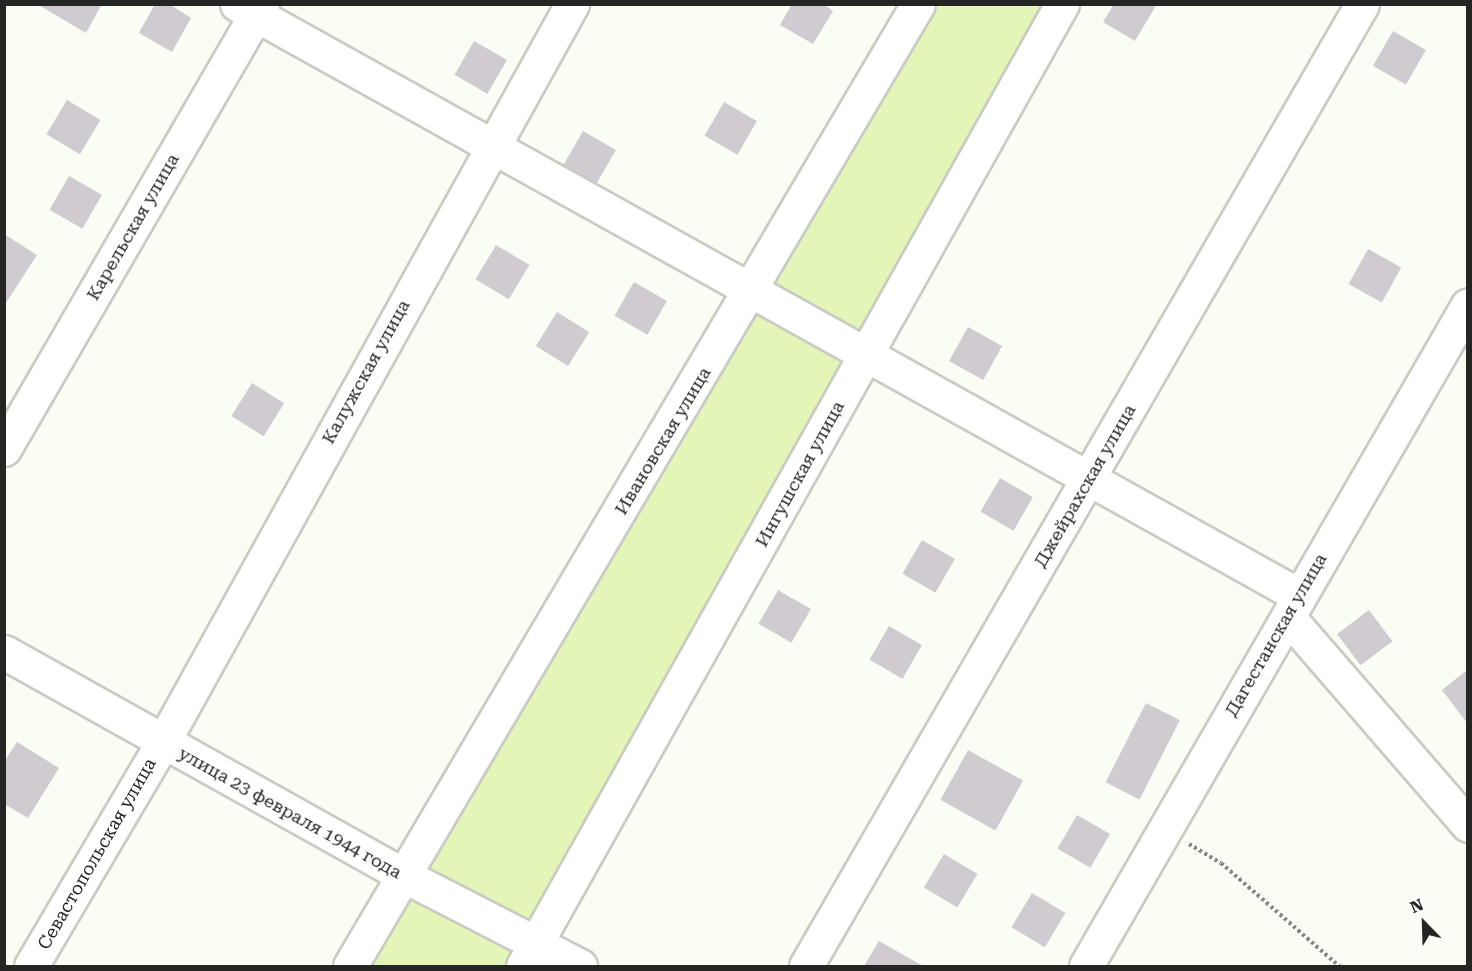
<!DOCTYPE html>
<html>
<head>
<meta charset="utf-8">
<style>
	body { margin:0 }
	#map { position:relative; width:1472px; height:971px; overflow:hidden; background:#fafdf4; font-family:"Roboto Serif",serif }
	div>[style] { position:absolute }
	.green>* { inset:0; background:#e3f6b8 }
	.building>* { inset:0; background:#d0cad1; transform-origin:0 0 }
	.path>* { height:4px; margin-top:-2px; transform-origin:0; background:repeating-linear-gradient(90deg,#868882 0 3px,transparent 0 6px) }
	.roads { filter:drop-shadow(2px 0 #c9cbc3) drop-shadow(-2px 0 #c9cbc3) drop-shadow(0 2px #c9cbc3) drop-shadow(0 -2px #c9cbc3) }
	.minor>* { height:33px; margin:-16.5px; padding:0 16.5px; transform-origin:16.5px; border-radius:16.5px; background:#fff }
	span { translate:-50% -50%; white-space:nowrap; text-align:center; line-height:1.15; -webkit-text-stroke:4.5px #fff; paint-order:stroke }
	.street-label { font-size:18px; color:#252623 }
	.frame { position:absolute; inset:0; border:6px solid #252623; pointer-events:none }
	.north { position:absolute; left:1394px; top:893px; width:60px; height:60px; -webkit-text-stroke:4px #fff; paint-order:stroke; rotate:337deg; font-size:16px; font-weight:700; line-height:24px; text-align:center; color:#252623 }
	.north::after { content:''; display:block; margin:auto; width:21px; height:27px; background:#252623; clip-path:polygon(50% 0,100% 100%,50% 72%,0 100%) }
</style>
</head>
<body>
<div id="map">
	<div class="green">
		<div style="clip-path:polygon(918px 5px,1062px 5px,524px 966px,350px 966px)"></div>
	</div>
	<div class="building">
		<div style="clip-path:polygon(37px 4px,102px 4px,86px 33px)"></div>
		<div style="clip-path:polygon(155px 4px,169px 4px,191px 18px,172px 52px,139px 33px)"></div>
		<div style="clip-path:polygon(792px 4px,823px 4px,833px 11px,813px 44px,780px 25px)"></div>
		<div style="clip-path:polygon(1114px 4px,1157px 4px,1135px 41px,1103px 22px)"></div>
		<div style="left:1393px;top:31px;width:38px;height:40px;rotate:30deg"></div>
		<div style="left:474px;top:41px;width:38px;height:39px;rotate:30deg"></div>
		<div style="left:67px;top:100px;width:39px;height:40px;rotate:31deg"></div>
		<div style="left:724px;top:102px;width:38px;height:39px;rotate:30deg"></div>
		<div style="left:583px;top:131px;width:38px;height:39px;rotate:30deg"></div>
		<div style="left:69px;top:176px;width:38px;height:39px;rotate:30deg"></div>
		<div style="clip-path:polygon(4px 234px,37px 255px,4px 306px)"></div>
		<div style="left:496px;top:245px;width:39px;height:40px;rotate:31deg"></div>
		<div style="left:1368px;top:249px;width:38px;height:40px;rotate:29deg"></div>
		<div style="left:634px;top:282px;width:38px;height:39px;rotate:30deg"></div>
		<div style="left:557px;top:312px;width:38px;height:40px;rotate:32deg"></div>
		<div style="left:968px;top:327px;width:39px;height:39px;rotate:29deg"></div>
		<div style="left:252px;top:383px;width:38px;height:39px;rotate:32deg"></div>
		<div style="left:1000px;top:478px;width:38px;height:39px;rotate:30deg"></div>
		<div style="left:922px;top:540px;width:38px;height:39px;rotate:30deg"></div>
		<div style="left:778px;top:590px;width:38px;height:39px;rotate:30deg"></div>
		<div style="left:1369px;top:610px;width:39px;height:40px;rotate:53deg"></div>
		<div style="left:889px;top:626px;width:38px;height:39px;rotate:30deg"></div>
		<div style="clip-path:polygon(1467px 670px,1467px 723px,1442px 690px)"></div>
		<div style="left:1146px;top:703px;width:38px;height:89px;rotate:27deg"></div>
		<div style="clip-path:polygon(17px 742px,59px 768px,28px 818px,4px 804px,4px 762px)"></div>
		<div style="left:968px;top:750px;width:63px;height:57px;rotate:29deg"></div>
		<div style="left:1077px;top:815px;width:38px;height:39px;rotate:30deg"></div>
		<div style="left:944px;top:854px;width:39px;height:39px;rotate:31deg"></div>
		<div style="left:1032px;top:893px;width:39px;height:40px;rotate:31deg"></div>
		<div style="clip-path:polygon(879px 941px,923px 966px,864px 966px)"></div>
	</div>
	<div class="path">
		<div style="left:1189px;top:844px;width:37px;rotate:31deg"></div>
		<div style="left:1221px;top:863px;width:157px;rotate:41.1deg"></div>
	</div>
	<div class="roads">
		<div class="minor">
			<div style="left:237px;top:4px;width:1214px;rotate:29.12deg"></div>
			<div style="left:4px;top:449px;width:514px;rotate:-59.9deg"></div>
			<div style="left:1288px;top:617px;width:275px;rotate:49.1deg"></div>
			<div style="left:4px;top:652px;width:457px;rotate:29.2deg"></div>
			<div style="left:403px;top:875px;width:199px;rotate:27.2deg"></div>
			<div style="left:31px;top:966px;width:260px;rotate:-59.5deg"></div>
			<div style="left:163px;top:742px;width:844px;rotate:-61deg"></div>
			<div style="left:350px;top:966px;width:1117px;rotate:-59.44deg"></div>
			<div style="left:523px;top:966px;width:1103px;rotate:-60.74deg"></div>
			<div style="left:806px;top:966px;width:1111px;rotate:-59.97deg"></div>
			<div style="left:1086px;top:966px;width:763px;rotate:-59.98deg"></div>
		</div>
	</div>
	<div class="street-label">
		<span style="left:133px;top:227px;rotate:-60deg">Карельская улица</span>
		<span style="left:366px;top:372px;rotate:-61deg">Калужская улица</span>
		<span style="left:663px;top:441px;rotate:-59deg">Ивановская улица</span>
		<span style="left:800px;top:474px;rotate:-61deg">Ингушская улица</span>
		<span style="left:1085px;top:486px;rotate:-60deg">Джейрахская улица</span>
		<span style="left:1276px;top:635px;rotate:-60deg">Дагестанская улица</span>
		<span style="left:290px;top:813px;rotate:29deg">улица 23 февраля 1944 года</span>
		<span style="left:97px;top:854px;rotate:-60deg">Севастопольская улица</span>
	</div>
	<div class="frame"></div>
	<div class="north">N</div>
</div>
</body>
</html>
